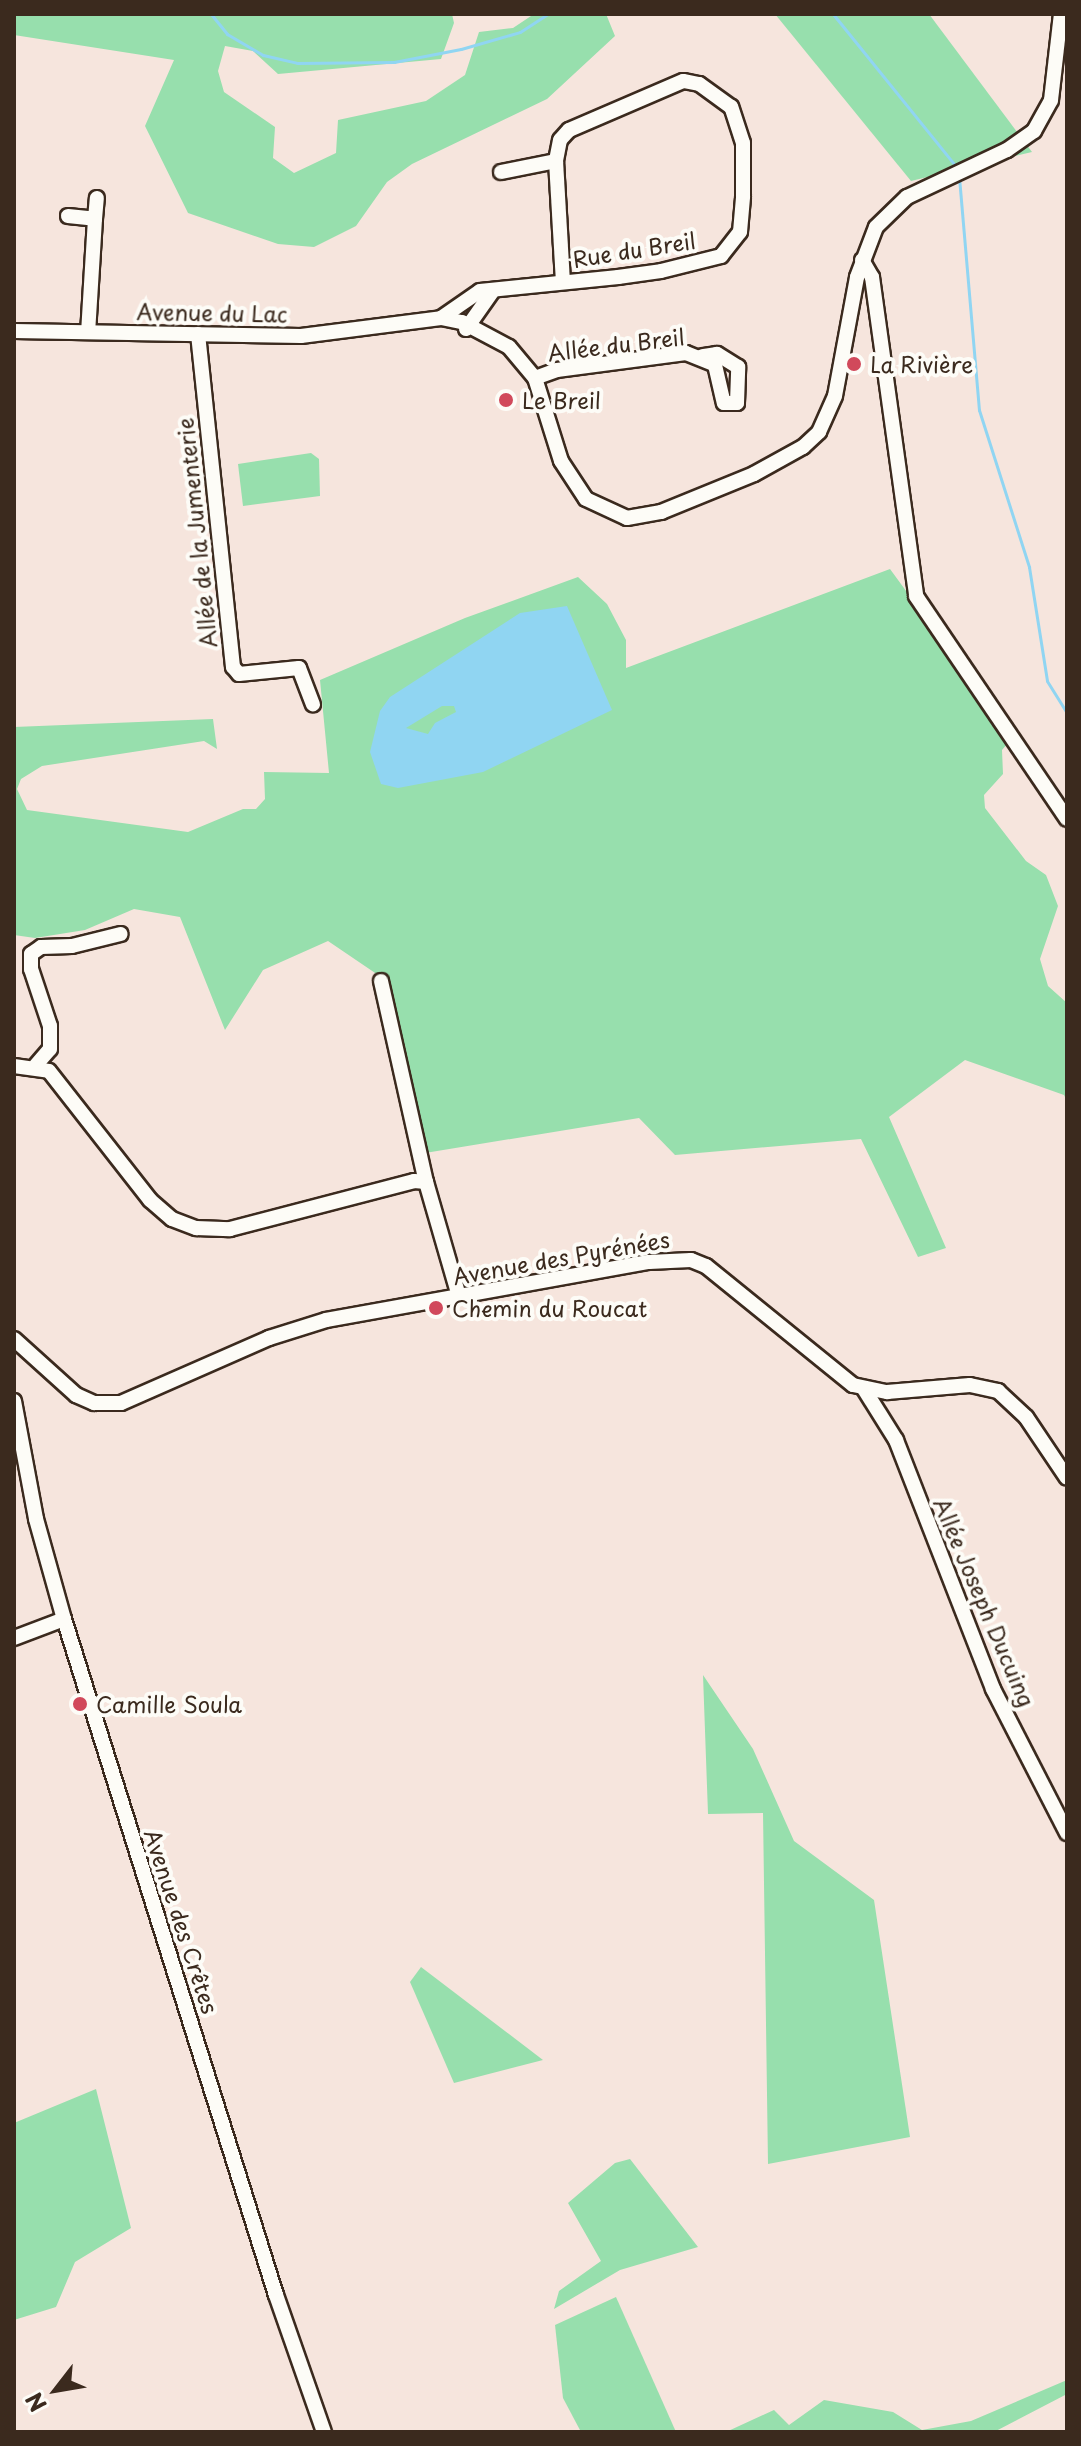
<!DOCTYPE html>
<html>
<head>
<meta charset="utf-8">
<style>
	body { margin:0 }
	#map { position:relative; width:1081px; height:2446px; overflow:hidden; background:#f6e5dd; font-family:"Playpen Sans",sans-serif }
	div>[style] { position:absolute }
	.green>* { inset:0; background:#97dfad }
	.water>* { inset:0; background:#90d5f2 }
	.stream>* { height:3px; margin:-1.5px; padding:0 1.5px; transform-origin:1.5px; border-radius:1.5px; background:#90d5f2 }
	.roads { filter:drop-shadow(2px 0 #3b2a1e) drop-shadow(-2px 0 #3b2a1e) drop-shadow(0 2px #3b2a1e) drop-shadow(0 -2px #3b2a1e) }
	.minor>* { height:14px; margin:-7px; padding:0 7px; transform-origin:7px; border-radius:7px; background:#fdfcf7 }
	.dots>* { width:22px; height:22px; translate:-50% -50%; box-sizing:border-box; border:4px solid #fdfcf7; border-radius:50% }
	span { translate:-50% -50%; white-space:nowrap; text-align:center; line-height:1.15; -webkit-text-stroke:8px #fdfcf7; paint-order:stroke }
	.street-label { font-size:22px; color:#3b2a1e }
	.poi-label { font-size:22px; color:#3b2a1e }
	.left { translate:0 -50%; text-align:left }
	.frame { position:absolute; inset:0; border:16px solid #3b2a1e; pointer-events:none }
	.north { position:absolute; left:16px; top:2350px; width:80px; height:80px; -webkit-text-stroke:6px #fdfcf7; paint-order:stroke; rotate:239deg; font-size:22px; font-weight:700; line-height:32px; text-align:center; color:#3b2a1e }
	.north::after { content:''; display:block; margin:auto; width:28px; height:36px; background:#3b2a1e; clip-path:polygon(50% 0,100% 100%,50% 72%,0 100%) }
</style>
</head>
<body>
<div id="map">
	<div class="green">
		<div style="clip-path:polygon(14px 14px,452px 14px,454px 23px,441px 59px,278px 74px,253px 51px,225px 46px,218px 71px,224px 92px,275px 127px,273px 158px,294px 173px,336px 153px,338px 120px,426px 101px,465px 75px,479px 32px,513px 28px,534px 14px,606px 14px,615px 36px,547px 99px,412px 164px,387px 182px,356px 226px,314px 247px,278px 244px,188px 213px,145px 126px,174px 60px,14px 35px)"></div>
		<div style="clip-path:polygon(775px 14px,929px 14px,1032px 152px,911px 181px)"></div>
		<div style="clip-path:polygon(311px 453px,319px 459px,320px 496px,243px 506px,238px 464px)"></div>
		<div style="clip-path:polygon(890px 569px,1013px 737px,1002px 750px,1003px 774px,984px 795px,985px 808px,1026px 861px,1046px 875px,1058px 906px,1040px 959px,1048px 986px,1067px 1003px,1067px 1101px,1064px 1095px,965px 1060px,889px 1117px,946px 1248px,918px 1257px,861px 1139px,675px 1155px,639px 1118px,425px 1153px,384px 979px,328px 941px,263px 970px,225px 1030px,180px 917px,134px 909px,85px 930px,35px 938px,14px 935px,14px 727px,213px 719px,217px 749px,204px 741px,42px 766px,21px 779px,17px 789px,27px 810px,188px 832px,243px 809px,256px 809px,265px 799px,264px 772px,329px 773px,320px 680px,465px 618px,578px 577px,607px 604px,626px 640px,626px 668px)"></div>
		<div style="clip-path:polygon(703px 1675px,753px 1749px,794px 1841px,874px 1900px,910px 2137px,768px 2164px,763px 1813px,708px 1814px)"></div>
		<div style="clip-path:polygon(421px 1967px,543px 2060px,454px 2083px,410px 1982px)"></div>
		<div style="clip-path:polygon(96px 2089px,131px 2228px,75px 2262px,56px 2307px,14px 2320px,14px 2123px)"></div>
		<div style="clip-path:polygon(630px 2159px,698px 2247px,620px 2270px,554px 2309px,559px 2291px,601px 2261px,568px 2203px,615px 2163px)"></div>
		<div style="clip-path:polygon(616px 2297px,676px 2432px,581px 2432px,563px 2398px,555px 2325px)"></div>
		<div style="clip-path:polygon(1067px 2380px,1067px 2394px,994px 2432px,726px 2432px,774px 2410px,789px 2425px,824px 2400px,893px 2412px,922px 2430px,971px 2421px)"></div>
	</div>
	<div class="water">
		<div style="clip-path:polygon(evenodd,567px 606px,612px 710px,483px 772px,398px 788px,381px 784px,370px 752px,380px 711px,390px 697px,520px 613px,567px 606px,442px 706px,454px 706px,456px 712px,435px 723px,428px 734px,406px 728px,442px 706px)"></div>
	</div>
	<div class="stream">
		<div style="left:211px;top:14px;width:26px;rotate:51deg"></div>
		<div style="left:227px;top:34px;width:42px;rotate:30.3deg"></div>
		<div style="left:263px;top:55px;width:35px;rotate:13deg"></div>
		<div style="left:297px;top:63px;width:97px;rotate:-0.6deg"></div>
		<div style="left:394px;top:62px;width:68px;rotate:-11deg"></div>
		<div style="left:461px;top:49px;width:61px;rotate:-16.1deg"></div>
		<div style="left:520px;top:32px;width:33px;rotate:-33deg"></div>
		<div style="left:833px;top:14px;width:199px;rotate:51.1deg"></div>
		<div style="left:959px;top:177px;width:234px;rotate:85.1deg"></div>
		<div style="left:979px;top:410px;width:165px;rotate:72.3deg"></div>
		<div style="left:1029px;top:567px;width:115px;rotate:81deg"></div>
		<div style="left:1047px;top:681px;width:38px;rotate:58deg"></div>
	</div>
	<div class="roads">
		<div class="minor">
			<div style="left:501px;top:172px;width:56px;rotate:-11.3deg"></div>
			<div style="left:68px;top:216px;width:27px;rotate:6deg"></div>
			<div style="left:95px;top:219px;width:113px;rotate:93.5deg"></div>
			<div style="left:95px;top:219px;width:21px;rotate:-85deg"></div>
			<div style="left:862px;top:260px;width:20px;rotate:60deg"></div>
			<div style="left:872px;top:277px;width:322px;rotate:82.1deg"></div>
			<div style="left:916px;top:596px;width:269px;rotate:55.9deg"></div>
			<div style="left:441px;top:318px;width:47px;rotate:-34.7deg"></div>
			<div style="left:480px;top:291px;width:139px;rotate:-5.8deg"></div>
			<div style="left:618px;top:277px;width:43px;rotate:-7.9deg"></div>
			<div style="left:661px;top:271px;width:62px;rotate:-14deg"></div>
			<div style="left:721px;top:256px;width:31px;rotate:-52deg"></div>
			<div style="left:740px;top:232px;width:36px;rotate:-85deg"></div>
			<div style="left:743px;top:196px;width:53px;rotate:-90deg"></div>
			<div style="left:743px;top:143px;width:38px;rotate:-108deg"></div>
			<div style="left:731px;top:107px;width:39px;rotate:-144deg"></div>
			<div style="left:699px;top:84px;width:16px;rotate:-169deg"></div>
			<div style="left:683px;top:81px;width:124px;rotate:156.7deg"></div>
			<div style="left:569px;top:130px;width:13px;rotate:132deg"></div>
			<div style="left:560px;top:140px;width:21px;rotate:101deg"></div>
			<div style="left:556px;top:161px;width:121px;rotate:86.7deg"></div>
			<div style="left:466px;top:329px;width:45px;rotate:-54.9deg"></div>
			<div style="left:14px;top:331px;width:287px;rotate:1deg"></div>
			<div style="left:301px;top:336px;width:141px;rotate:-7.3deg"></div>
			<div style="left:441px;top:318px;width:21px;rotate:11deg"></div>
			<div style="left:462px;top:322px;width:53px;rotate:28deg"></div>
			<div style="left:509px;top:347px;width:40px;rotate:50deg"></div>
			<div style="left:535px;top:378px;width:87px;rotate:72.6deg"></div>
			<div style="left:561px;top:461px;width:45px;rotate:56.7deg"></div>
			<div style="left:586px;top:499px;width:45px;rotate:24.9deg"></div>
			<div style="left:627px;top:518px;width:35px;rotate:-10deg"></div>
			<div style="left:661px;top:512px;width:100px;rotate:-22.2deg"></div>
			<div style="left:754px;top:474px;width:56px;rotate:-28.9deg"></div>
			<div style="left:803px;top:447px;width:22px;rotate:-43deg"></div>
			<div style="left:819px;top:432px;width:39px;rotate:-66deg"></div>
			<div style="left:835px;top:396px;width:121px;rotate:-79.5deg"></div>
			<div style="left:857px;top:277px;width:53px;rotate:-69.2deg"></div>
			<div style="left:876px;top:227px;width:43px;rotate:-44.1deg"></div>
			<div style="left:907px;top:197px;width:110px;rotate:-25.2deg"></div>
			<div style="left:1007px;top:150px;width:33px;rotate:-35deg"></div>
			<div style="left:1034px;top:131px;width:35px;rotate:-61deg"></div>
			<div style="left:1051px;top:100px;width:87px;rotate:-83.4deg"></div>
			<div style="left:198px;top:334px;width:335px;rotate:84deg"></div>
			<div style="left:233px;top:667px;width:9px;rotate:49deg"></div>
			<div style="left:239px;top:674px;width:60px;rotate:-5.7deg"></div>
			<div style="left:299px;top:668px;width:39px;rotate:69deg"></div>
			<div style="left:535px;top:378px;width:23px;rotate:-20deg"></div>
			<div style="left:557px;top:370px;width:130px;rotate:-7.5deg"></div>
			<div style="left:686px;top:353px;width:31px;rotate:22deg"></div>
			<div style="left:715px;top:365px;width:39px;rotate:77deg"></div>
			<div style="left:724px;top:403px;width:13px"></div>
			<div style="left:737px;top:403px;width:36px;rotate:-88deg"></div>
			<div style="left:738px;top:367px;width:25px;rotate:-148deg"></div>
			<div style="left:717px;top:354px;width:15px;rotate:172deg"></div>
			<div style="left:381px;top:981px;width:206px;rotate:77.4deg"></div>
			<div style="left:426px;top:1182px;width:119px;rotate:73.9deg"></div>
			<div style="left:36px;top:1065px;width:21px;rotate:-49deg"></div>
			<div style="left:50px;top:1049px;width:23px;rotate:-90deg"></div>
			<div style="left:50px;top:1026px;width:60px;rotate:-108.4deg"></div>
			<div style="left:31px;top:969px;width:15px;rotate:-90deg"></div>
			<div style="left:31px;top:954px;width:12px;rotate:-35deg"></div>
			<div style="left:41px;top:947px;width:31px;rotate:-2deg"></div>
			<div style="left:72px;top:946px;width:50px;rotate:-13.8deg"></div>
			<div style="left:14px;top:1066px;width:35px;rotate:8deg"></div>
			<div style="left:49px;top:1071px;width:164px;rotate:51.9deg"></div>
			<div style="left:150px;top:1200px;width:29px;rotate:41deg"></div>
			<div style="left:172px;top:1219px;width:26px;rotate:21deg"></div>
			<div style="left:196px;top:1228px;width:34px;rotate:2deg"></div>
			<div style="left:230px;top:1229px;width:190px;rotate:-14.6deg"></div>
			<div style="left:414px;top:1181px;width:12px;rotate:5deg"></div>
			<div style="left:14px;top:1339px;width:84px;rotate:42.1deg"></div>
			<div style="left:76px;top:1395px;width:20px;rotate:24deg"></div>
			<div style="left:94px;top:1403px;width:27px"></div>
			<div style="left:121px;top:1403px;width:162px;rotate:-23.7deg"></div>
			<div style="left:269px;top:1338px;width:60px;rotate:-17.5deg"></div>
			<div style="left:326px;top:1320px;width:328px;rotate:-10.2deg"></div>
			<div style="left:649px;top:1262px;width:42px;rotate:-2.7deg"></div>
			<div style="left:691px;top:1260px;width:16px;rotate:22deg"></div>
			<div style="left:706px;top:1266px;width:189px;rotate:39deg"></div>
			<div style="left:853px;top:1385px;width:35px;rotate:12deg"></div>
			<div style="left:887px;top:1392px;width:83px;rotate:-4.8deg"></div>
			<div style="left:970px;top:1385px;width:29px;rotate:12deg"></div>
			<div style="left:998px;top:1391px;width:38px;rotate:43deg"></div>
			<div style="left:1026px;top:1417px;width:73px;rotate:56.1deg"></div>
			<div style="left:864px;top:1389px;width:60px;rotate:57.9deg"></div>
			<div style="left:896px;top:1440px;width:267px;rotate:68.7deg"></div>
			<div style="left:993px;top:1689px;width:162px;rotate:62.8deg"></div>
			<div style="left:14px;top:1401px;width:120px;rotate:79.4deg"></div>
			<div style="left:36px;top:1519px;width:104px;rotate:74.4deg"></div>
			<div style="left:64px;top:1619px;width:708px;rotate:72.59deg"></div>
			<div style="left:276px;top:2295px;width:145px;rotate:70.7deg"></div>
			<div style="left:14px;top:1638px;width:53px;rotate:-20.8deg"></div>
		</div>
	</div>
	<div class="dots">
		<div style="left:854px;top:364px;background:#d1495b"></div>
		<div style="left:506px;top:400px;background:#d1495b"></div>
		<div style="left:436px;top:1308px;background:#d1495b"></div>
		<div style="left:80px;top:1704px;background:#d1495b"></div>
	</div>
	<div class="street-label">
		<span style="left:634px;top:249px;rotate:-9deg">Rue du Breil</span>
		<span style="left:212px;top:312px;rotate:1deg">Avenue du Lac</span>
		<span style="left:616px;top:344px;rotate:-7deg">Allée du Breil</span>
		<span style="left:196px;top:533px;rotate:-96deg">Allée de la Jumenterie</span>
		<span style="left:561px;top:1257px;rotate:-10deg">Avenue des Pyrénées</span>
		<span style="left:985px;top:1602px;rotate:67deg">Allée Joseph Ducuing</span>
		<span style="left:182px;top:1921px;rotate:72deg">Avenue des Crêtes</span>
	</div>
	<div class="poi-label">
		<span class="left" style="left:870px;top:364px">La Rivière</span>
		<span class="left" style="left:522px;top:400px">Le Breil</span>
		<span class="left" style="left:452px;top:1308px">Chemin du Roucat</span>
		<span class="left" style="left:96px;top:1704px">Camille Soula</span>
	</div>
	<div class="frame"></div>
	<div class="north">N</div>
</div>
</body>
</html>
